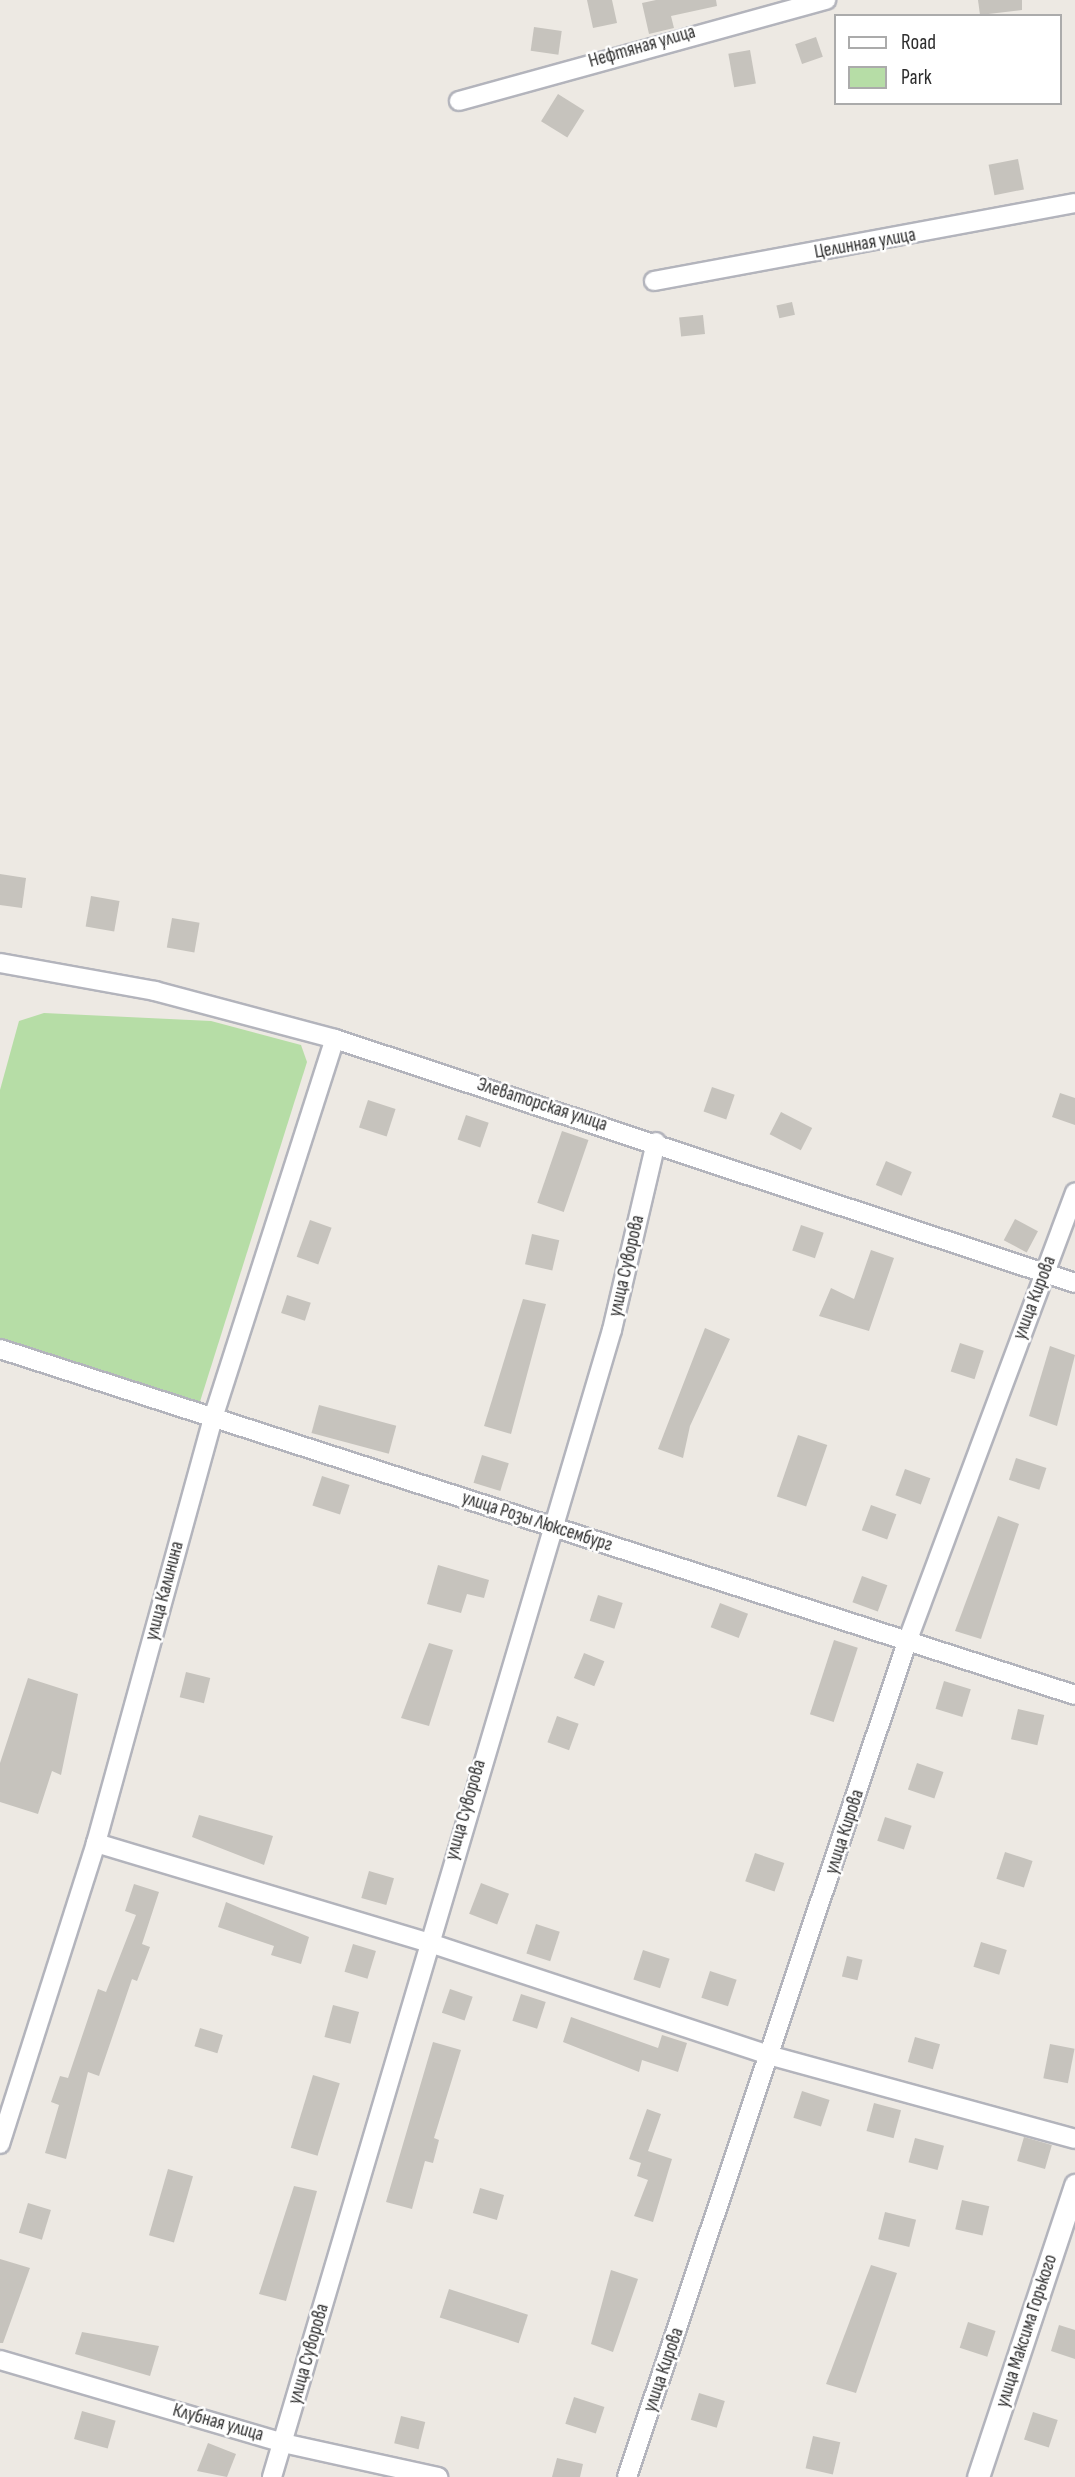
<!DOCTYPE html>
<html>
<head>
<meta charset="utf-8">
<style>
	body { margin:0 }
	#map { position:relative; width:1075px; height:2477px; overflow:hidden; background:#ede9e3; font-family:"Sofia Sans Condensed",sans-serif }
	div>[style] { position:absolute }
	.green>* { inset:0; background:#b6dda6 }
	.building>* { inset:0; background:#c6c3bd; transform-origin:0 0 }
	.roads { filter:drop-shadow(2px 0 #b3b4bc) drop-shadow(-2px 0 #b3b4bc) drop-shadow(0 2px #b3b4bc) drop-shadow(0 -2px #b3b4bc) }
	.minor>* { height:18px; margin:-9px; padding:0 9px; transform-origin:9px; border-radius:9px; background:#fff }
	.tertiary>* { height:21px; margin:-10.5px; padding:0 10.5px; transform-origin:10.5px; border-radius:10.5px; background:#fff }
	span { translate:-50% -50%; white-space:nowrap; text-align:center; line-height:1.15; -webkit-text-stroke:5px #fff; paint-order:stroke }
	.street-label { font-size:19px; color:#2e2e2e }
	.legend { position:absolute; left:834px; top:14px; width:228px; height:91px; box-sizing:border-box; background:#fff; border:2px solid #ababab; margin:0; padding:9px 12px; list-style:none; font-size:21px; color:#2e2e2e }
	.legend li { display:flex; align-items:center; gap:14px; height:35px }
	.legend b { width:35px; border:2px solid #ababab }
</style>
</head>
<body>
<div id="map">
	<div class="green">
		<div style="clip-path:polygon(44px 1013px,211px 1021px,301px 1045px,307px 1062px,198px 1408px,0 1342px,0 1090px,19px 1021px)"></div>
	</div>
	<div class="building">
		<div style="clip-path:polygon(587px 0,612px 0,617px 23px,593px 28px)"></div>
		<div style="clip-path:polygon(656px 0,716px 0,717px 6px,671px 16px,674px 28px,649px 34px,642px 3px)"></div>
		<div style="clip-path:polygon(978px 0,1022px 0,1022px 10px,980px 15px)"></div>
		<div style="left:534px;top:27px;width:28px;height:24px;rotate:8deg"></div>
		<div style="left:816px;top:37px;width:21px;height:22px;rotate:71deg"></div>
		<div style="left:750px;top:50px;width:34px;height:22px;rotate:80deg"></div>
		<div style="left:558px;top:94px;width:31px;height:32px;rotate:32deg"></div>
		<div style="left:1018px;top:159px;width:31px;height:30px;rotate:79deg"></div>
		<div style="left:792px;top:302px;width:13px;height:16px;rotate:77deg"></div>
		<div style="left:703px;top:315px;width:19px;height:24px;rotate:84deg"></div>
		<div style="clip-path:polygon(0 874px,26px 878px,22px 908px,0 905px)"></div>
		<div style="left:91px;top:896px;width:29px;height:31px;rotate:10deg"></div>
		<div style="left:172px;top:918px;width:28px;height:30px;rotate:10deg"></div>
		<div style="left:712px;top:1087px;width:24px;height:26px;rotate:19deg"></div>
		<div style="clip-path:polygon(1060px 1093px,1075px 1098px,1075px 1125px,1052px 1117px)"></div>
		<div style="left:368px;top:1100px;width:29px;height:29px;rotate:18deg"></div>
		<div style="left:781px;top:1112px;width:35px;height:25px;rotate:27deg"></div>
		<div style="left:466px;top:1115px;width:24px;height:26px;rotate:19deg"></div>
		<div style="left:562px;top:1131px;width:28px;height:76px;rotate:19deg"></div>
		<div style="left:886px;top:1161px;width:28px;height:26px;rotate:23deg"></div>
		<div style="left:1015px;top:1219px;width:26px;height:24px;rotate:28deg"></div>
		<div style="left:310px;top:1220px;width:23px;height:39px;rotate:20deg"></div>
		<div style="left:801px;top:1225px;width:24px;height:27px;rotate:19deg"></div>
		<div style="left:532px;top:1234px;width:28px;height:31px;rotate:13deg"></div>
		<div style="clip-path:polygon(871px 1250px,894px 1258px,869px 1331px,819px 1316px,831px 1288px,854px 1299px)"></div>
		<div style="left:287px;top:1295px;width:25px;height:19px;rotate:18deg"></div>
		<div style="clip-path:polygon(523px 1299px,546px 1304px,511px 1434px,484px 1426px)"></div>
		<div style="clip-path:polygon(705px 1328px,730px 1339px,690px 1426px,683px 1458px,658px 1449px)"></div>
		<div style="left:960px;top:1343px;width:25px;height:30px;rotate:18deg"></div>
		<div style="clip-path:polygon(1050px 1346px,1075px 1355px,1057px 1426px,1029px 1416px)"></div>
		<div style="left:319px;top:1405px;width:80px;height:29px;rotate:15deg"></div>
		<div style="left:798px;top:1435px;width:31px;height:65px;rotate:19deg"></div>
		<div style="left:482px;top:1455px;width:28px;height:29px;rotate:17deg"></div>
		<div style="left:1016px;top:1458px;width:32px;height:23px;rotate:18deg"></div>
		<div style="left:905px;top:1469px;width:27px;height:28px;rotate:20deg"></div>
		<div style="left:322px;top:1476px;width:29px;height:31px;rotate:18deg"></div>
		<div style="left:871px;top:1505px;width:27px;height:27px;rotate:20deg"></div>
		<div style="clip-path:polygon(998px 1516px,1019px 1524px,981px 1639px,955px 1631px)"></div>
		<div style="clip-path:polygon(438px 1565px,489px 1580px,484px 1598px,467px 1594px,461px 1613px,427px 1604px)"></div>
		<div style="left:862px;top:1576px;width:27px;height:28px;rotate:20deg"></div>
		<div style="left:598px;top:1595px;width:26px;height:27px;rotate:18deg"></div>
		<div style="left:720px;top:1603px;width:30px;height:26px;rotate:21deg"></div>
		<div style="left:834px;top:1640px;width:25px;height:78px;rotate:18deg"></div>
		<div style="clip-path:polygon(429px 1643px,453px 1650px,429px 1726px,401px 1718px)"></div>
		<div style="left:584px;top:1653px;width:22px;height:27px;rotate:22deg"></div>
		<div style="left:186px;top:1672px;width:25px;height:26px;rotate:14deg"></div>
		<div style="clip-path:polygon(28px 1678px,78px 1694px,61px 1775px,52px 1771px,38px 1814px,0 1802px,0 1763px)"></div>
		<div style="left:944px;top:1681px;width:28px;height:29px;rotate:17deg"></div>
		<div style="left:1018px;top:1709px;width:27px;height:31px;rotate:13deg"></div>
		<div style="left:557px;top:1716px;width:23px;height:28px;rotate:20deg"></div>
		<div style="left:917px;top:1763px;width:28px;height:28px;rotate:19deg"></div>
		<div style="clip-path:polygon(199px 1815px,273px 1836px,264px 1865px,192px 1837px)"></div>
		<div style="left:885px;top:1817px;width:28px;height:25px;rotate:18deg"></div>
		<div style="left:1005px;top:1852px;width:29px;height:28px;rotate:18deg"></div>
		<div style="left:755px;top:1853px;width:31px;height:30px;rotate:19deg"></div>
		<div style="left:369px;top:1871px;width:26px;height:28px;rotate:16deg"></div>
		<div style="left:481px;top:1883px;width:30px;height:33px;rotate:21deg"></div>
		<div style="clip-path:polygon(134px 1884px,159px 1892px,142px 1944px,150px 1947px,137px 1981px,132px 1979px,99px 2076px,88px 2072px,66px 2159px,45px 2153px,59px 2105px,51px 2102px,60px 2076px,68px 2078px,98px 1989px,106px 1992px,136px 1915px,125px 1911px)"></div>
		<div style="clip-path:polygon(226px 1902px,309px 1937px,301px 1964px,271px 1955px,274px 1946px,218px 1927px)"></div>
		<div style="left:536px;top:1924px;width:25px;height:31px;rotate:18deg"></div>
		<div style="left:981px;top:1942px;width:27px;height:26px;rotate:17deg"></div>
		<div style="left:353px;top:1944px;width:24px;height:29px;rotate:17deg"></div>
		<div style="left:643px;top:1950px;width:28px;height:31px;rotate:18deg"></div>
		<div style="left:847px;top:1956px;width:16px;height:21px;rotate:14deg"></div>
		<div style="left:710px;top:1971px;width:28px;height:28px;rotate:18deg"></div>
		<div style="left:450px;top:1989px;width:24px;height:25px;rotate:19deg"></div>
		<div style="left:521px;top:1994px;width:26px;height:28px;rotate:18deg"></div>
		<div style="left:333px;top:2005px;width:27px;height:33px;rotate:15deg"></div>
		<div style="clip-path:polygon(571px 2017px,658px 2048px,662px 2035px,687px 2043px,678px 2072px,642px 2060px,639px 2072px,563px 2042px)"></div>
		<div style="left:200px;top:2028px;width:24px;height:19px;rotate:17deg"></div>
		<div style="left:915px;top:2037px;width:26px;height:26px;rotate:16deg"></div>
		<div style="clip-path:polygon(433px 2042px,461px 2050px,434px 2138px,439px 2140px,433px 2163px,425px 2161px,412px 2209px,386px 2202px)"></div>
		<div style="left:1050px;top:2044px;width:25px;height:35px;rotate:11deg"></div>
		<div style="left:313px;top:2075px;width:28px;height:76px;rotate:17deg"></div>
		<div style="left:802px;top:2091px;width:29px;height:28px;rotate:18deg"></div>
		<div style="left:874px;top:2103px;width:28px;height:29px;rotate:15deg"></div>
		<div style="clip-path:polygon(647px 2109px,661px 2114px,648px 2151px,672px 2159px,653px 2222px,634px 2216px,648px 2180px,637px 2176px,641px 2163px,629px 2159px)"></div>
		<div style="left:1024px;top:2137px;width:29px;height:25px;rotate:16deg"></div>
		<div style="left:915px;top:2138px;width:30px;height:25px;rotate:15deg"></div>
		<div style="left:168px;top:2169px;width:26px;height:69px;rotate:16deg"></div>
		<div style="clip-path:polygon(294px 2186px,317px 2191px,286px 2301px,259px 2294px)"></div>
		<div style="left:480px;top:2188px;width:25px;height:26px;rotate:16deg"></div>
		<div style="left:962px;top:2200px;width:28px;height:30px;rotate:13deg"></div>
		<div style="left:28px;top:2203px;width:24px;height:31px;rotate:17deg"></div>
		<div style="left:885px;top:2212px;width:32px;height:28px;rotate:14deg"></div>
		<div style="clip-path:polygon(0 2259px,30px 2268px,3px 2343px,0 2343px)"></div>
		<div style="clip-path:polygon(871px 2265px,897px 2273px,856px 2393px,826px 2384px)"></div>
		<div style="clip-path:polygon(611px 2270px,638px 2279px,613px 2352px,591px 2344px)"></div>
		<div style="left:449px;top:2289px;width:83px;height:30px;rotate:18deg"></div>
		<div style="left:968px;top:2322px;width:29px;height:27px;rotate:18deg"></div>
		<div style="clip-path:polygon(1059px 2325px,1075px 2330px,1075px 2359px,1051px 2351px)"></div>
		<div style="clip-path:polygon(82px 2332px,159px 2346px,150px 2376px,75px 2354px)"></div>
		<div style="left:699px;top:2393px;width:27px;height:28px;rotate:17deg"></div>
		<div style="left:574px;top:2397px;width:32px;height:28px;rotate:18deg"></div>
		<div style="left:82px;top:2411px;width:35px;height:29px;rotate:16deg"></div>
		<div style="left:1033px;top:2412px;width:26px;height:29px;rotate:18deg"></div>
		<div style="left:401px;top:2416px;width:25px;height:28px;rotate:14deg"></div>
		<div style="left:813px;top:2436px;width:28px;height:33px;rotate:13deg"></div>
		<div style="clip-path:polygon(208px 2443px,236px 2454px,227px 2477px,197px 2471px)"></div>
		<div style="clip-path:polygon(557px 2458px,583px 2464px,580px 2477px,552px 2477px)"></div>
	</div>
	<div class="roads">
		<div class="minor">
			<div style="left:459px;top:101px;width:381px;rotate:-15.4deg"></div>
			<div style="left:654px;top:281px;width:428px;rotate:-10.5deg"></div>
			<div style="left:0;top:963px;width:158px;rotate:10.2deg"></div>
			<div style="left:155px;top:991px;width:186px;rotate:14.9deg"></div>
			<div style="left:335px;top:1039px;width:779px;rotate:18.25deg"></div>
			<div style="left:0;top:1349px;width:1129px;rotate:17.84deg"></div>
			<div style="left:96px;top:1843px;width:345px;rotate:16.7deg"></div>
			<div style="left:427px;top:1942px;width:363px;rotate:18.3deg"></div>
			<div style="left:772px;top:2056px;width:314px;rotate:15.3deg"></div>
			<div style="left:0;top:2144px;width:316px;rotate:-72.3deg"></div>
			<div style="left:96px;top:1843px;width:441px;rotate:-74.6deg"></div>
			<div style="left:213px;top:1418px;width:398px;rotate:-72.2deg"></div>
			<div style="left:0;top:2360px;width:295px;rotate:16.3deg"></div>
			<div style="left:283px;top:2443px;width:159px;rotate:12.4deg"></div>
			<div style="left:272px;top:2477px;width:1196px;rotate:-73.49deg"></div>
			<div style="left:612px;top:1330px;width:193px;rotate:-76.8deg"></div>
			<div style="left:627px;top:2477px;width:881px;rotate:-71.46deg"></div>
			<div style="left:907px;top:1642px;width:480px;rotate:-69.5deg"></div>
		</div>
		<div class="tertiary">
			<div style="left:978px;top:2477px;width:308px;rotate:-71.6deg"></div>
		</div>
	</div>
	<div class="street-label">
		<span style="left:642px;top:47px;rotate:-16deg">Нефтяная улица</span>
		<span style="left:865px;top:244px;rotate:-10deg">Целинная улица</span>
		<span style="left:542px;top:1105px;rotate:18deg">Элеваторская улица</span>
		<span style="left:627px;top:1266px;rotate:-77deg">улица Суворова</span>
		<span style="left:1035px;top:1298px;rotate:-69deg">улица Кирова</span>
		<span style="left:537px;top:1522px;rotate:18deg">улица Розы Люксембург</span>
		<span style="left:165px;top:1591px;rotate:-75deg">улица Калинина</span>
		<span style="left:466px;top:1810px;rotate:-74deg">улица Суворова</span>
		<span style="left:845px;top:1832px;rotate:-72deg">улица Кирова</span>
		<span style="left:1027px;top:2331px;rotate:-72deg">улица Максима Горького</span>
		<span style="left:309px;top:2354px;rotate:-74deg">улица Суворова</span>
		<span style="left:664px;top:2370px;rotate:-71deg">улица Кирова</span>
		<span style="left:218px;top:2423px;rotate:16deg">Клубная улица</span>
	</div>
	<ul class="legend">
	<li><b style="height:9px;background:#fff"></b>Road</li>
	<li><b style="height:19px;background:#b6dda6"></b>Park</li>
	</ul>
</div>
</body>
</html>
